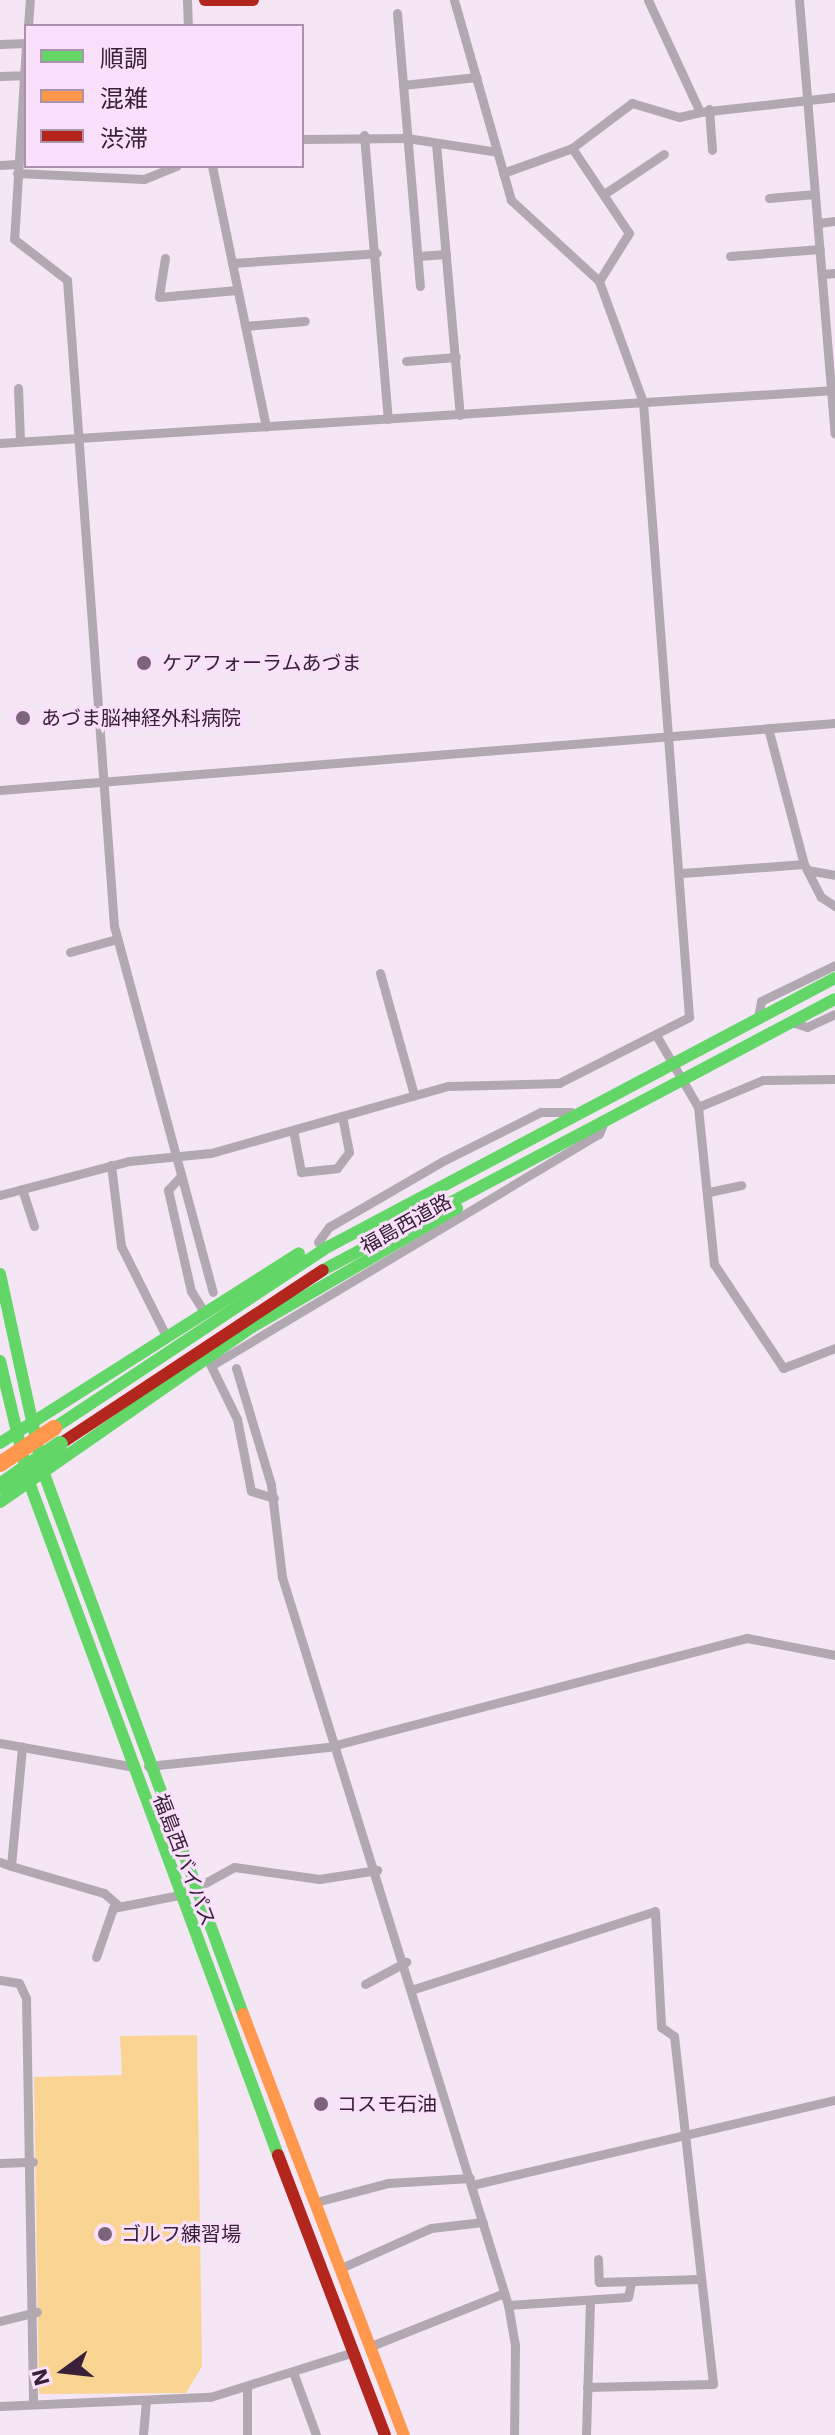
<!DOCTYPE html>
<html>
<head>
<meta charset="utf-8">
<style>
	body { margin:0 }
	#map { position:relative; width:835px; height:2435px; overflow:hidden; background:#f4e6f5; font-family:"Work Sans","Noto Sans JP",sans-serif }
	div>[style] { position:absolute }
	.green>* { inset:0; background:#f9d493 }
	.street>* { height:9px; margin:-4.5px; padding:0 4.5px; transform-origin:4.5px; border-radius:4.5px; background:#b2a8b2 }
	.fast>* { height:12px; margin:-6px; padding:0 6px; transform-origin:6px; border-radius:6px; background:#63d668 }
	.slow>* { height:12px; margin:-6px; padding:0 6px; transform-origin:6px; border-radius:6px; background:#ff974d }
	.jam>* { height:12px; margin:-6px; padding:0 6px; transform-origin:6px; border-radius:6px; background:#b3261e }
	.fast-bridge>* { height:16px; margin:-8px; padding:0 8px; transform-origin:8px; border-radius:8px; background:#63d668 }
	.slow-bridge>* { height:16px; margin:-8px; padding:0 8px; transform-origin:8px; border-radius:8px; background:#ff974d }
	.dots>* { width:22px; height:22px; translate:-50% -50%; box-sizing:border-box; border:4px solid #fae0fb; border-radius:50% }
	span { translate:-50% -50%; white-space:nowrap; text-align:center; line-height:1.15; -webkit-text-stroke:6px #fae0fb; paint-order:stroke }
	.poi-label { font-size:20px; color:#382039 }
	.left { translate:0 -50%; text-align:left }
	.street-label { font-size:20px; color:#382039 }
	.legend { position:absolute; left:24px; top:24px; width:280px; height:144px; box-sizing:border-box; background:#fae0fb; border:2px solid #ac93ad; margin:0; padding:10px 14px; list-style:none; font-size:24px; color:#382039 }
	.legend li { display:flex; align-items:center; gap:16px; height:40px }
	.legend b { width:40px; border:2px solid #ac93ad }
	.north { position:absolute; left:24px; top:2331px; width:80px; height:80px; -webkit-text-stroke:6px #fae0fb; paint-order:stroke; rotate:255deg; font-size:22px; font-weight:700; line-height:32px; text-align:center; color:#382039 }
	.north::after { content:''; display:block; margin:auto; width:28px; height:36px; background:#382039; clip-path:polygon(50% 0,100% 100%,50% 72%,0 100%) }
</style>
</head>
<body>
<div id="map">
	<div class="green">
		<div style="clip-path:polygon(197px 2035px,202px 2366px,186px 2393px,39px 2394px,34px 2077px,122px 2075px,120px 2036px)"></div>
	</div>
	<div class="street">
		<div style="left:187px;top:0;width:26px;rotate:88deg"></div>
		<div style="left:648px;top:0;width:123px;rotate:65.1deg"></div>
		<div style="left:700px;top:112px;width:136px;rotate:-6.3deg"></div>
		<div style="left:799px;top:0;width:435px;rotate:85.3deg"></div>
		<div style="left:397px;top:13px;width:274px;rotate:85.2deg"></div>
		<div style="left:28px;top:26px;width:26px;rotate:-86deg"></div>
		<div style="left:0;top:44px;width:26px;rotate:-2deg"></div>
		<div style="left:26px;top:45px;width:194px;rotate:93.5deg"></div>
		<div style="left:14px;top:239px;width:67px;rotate:37.7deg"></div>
		<div style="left:67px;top:280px;width:648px;rotate:85.84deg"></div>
		<div style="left:114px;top:926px;width:379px;rotate:74.9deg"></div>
		<div style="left:0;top:76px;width:24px;rotate:-2deg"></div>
		<div style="left:403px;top:85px;width:74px;rotate:-6.2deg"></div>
		<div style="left:709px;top:109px;width:41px;rotate:85.8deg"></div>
		<div style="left:364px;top:135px;width:285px;rotate:85.2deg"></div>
		<div style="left:302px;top:139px;width:105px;rotate:-0.5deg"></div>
		<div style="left:407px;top:138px;width:91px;rotate:8.8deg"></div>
		<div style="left:436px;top:143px;width:273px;rotate:85deg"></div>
		<div style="left:572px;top:148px;width:102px;rotate:56.2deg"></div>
		<div style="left:629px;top:233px;width:57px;rotate:122deg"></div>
		<div style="left:0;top:165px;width:18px;rotate:-3deg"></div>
		<div style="left:212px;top:166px;width:266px;rotate:78.3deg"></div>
		<div style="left:17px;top:173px;width:127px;rotate:2.7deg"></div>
		<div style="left:144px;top:179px;width:35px;rotate:-22deg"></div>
		<div style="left:503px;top:173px;width:73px;rotate:-19.9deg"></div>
		<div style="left:572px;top:148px;width:75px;rotate:-36.9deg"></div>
		<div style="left:632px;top:103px;width:49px;rotate:16.6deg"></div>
		<div style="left:679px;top:117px;width:22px;rotate:-13deg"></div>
		<div style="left:604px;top:194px;width:72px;rotate:-33.7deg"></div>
		<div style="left:769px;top:198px;width:46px;rotate:-5deg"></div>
		<div style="left:818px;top:223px;width:17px;rotate:-7deg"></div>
		<div style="left:418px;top:256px;width:28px;rotate:-4deg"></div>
		<div style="left:730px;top:256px;width:90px;rotate:-4.4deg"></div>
		<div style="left:165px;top:258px;width:39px;rotate:99deg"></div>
		<div style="left:159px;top:297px;width:78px;rotate:-5.1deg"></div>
		<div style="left:232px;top:263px;width:145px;rotate:-3.9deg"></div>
		<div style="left:822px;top:274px;width:13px;rotate:-4deg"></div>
		<div style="left:245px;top:326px;width:60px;rotate:-4.8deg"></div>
		<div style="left:406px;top:361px;width:50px;rotate:-4.6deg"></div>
		<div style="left:18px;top:388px;width:53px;rotate:87.8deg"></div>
		<div style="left:0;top:443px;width:837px;rotate:-3.63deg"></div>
		<div style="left:768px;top:728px;width:141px;rotate:75.2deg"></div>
		<div style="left:804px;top:864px;width:37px;rotate:63deg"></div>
		<div style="left:821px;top:897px;width:17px;rotate:33deg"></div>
		<div style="left:0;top:790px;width:838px;rotate:-4.59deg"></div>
		<div style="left:807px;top:870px;width:28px;rotate:10deg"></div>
		<div style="left:682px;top:873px;width:122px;rotate:-4.2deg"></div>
		<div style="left:70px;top:952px;width:49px;rotate:-15.5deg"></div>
		<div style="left:380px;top:973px;width:127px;rotate:74.4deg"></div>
		<div style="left:758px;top:1017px;width:16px;rotate:-79deg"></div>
		<div style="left:761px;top:1001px;width:82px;rotate:-25.9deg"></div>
		<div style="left:791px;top:1022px;width:17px;rotate:17deg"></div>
		<div style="left:807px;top:1027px;width:31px;rotate:-25deg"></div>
		<div style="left:656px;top:1035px;width:83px;rotate:59.7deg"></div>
		<div style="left:698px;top:1107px;width:70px;rotate:-22.6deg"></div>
		<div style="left:763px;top:1080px;width:72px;rotate:-0.8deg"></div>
		<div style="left:698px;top:1107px;width:158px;rotate:84.2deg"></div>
		<div style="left:714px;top:1264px;width:125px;rotate:56.4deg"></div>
		<div style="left:783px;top:1368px;width:56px;rotate:-21deg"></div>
		<div style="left:293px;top:1130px;width:43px;rotate:79.2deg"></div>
		<div style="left:301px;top:1172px;width:36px;rotate:-6deg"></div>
		<div style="left:337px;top:1168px;width:20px;rotate:-53deg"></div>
		<div style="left:349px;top:1152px;width:37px;rotate:-101deg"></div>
		<div style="left:111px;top:1165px;width:82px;rotate:83deg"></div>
		<div style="left:121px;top:1246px;width:101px;rotate:63.4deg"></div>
		<div style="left:181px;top:1176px;width:19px;rotate:133deg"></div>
		<div style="left:168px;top:1190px;width:104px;rotate:77.2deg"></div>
		<div style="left:191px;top:1291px;width:25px;rotate:58deg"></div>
		<div style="left:22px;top:1189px;width:39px;rotate:72deg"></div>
		<div style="left:709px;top:1192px;width:33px;rotate:-12deg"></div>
		<div style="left:0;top:1195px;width:133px;rotate:-14.8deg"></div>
		<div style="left:129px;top:1161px;width:82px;rotate:-5.6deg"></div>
		<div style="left:211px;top:1153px;width:246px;rotate:-15.8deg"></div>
		<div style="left:448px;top:1086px;width:111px;rotate:-1.5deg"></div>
		<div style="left:559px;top:1083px;width:146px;rotate:-26.9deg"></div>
		<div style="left:689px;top:1017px;width:617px;rotate:-94.28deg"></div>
		<div style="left:643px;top:402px;width:129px;rotate:-110deg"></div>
		<div style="left:599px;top:281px;width:120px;rotate:-137.4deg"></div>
		<div style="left:511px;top:200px;width:208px;rotate:-105.9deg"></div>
		<div style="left:318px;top:1242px;width:19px;rotate:-54deg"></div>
		<div style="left:329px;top:1227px;width:129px;rotate:-30.1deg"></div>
		<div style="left:441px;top:1162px;width:112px;rotate:-26.6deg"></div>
		<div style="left:541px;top:1112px;width:30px"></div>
		<div style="left:209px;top:1362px;width:64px;rotate:63.8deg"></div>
		<div style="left:237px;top:1419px;width:73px;rotate:79deg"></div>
		<div style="left:251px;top:1491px;width:24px;rotate:17deg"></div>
		<div style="left:214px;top:1364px;width:448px;rotate:-30.9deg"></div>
		<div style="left:599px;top:1134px;width:11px;rotate:-68deg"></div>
		<div style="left:236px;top:1368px;width:122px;rotate:73.3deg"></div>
		<div style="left:271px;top:1485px;width:93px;rotate:83.2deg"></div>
		<div style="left:282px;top:1577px;width:762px;rotate:72.75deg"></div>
		<div style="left:508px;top:2305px;width:41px;rotate:80.1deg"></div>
		<div style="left:515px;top:2345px;width:90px;rotate:90.6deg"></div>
		<div style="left:0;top:1743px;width:131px;rotate:10.1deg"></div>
		<div style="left:148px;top:1766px;width:181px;rotate:-6deg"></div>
		<div style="left:328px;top:1747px;width:433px;rotate:-14.6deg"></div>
		<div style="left:747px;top:1638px;width:90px;rotate:10.9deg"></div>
		<div style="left:0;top:1862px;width:12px;rotate:20deg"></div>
		<div style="left:11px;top:1866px;width:120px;rotate:-84.7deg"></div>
		<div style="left:11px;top:1866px;width:97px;rotate:16.2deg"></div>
		<div style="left:104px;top:1893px;width:18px;rotate:41deg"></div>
		<div style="left:196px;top:1888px;width:43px;rotate:-28.9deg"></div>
		<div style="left:234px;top:1867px;width:86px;rotate:8deg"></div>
		<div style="left:319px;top:1879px;width:59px;rotate:-8.8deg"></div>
		<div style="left:96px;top:1957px;width:52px;rotate:-70.9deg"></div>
		<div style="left:113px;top:1908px;width:67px;rotate:-11.1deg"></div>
		<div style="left:0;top:1980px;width:19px;rotate:9deg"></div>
		<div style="left:19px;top:1983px;width:17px;rotate:65deg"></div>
		<div style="left:26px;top:1998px;width:405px;rotate:89deg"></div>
		<div style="left:365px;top:1984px;width:47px;rotate:-28.2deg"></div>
		<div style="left:414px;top:1989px;width:253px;rotate:-17.9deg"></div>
		<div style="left:655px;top:1911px;width:116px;rotate:87deg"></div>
		<div style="left:661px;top:2027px;width:16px;rotate:35deg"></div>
		<div style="left:674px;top:2036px;width:350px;rotate:83.6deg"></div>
		<div style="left:713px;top:2384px;width:126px;rotate:178.6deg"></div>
		<div style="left:0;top:2163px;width:33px;rotate:-2deg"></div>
		<div style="left:472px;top:2185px;width:373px;rotate:-13.2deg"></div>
		<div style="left:316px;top:2202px;width:74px;rotate:-14.8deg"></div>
		<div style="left:388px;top:2183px;width:82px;rotate:-3.5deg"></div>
		<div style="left:598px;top:2259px;width:23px;rotate:88deg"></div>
		<div style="left:599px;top:2282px;width:100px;rotate:-1.7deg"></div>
		<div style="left:341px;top:2268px;width:98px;rotate:-24deg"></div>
		<div style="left:431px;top:2228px;width:52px;rotate:-6.6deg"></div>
		<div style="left:508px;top:2305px;width:120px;rotate:-3.8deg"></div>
		<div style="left:628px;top:2297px;width:14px;rotate:-78deg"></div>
		<div style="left:0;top:2321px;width:38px;rotate:-14deg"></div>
		<div style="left:371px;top:2346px;width:143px;rotate:-21.7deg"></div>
		<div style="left:293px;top:2372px;width:67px;rotate:69.9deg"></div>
		<div style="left:0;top:2406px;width:210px;rotate:-2.5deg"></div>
		<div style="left:210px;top:2397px;width:151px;rotate:-17.4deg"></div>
		<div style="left:143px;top:2435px;width:35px;rotate:-85deg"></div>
		<div style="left:247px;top:2435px;width:47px;rotate:-90deg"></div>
		<div style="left:586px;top:2435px;width:132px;rotate:-88.3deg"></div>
	</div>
	<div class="fast">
		<div style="left:323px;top:1270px;width:579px;rotate:-27.89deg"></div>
		<div style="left:0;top:1274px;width:202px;rotate:77.7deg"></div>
		<div style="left:43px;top:1471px;width:579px;rotate:69.78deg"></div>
		<div style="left:0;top:1361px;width:124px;rotate:76.5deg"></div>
		<div style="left:29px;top:1482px;width:718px;rotate:69.7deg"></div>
		<div style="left:54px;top:1428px;width:324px;rotate:-33.5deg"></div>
		<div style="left:324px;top:1249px;width:578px;rotate:-27.94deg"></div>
		<div style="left:0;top:1443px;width:354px;rotate:-32.4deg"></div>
		<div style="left:0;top:1502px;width:307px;rotate:-34.8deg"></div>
		<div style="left:252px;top:1327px;width:237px;rotate:-30.1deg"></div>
	</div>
	<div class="slow">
		<div style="left:243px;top:2014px;width:451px;rotate:69.1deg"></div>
	</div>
	<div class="jam">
		<div style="left:205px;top:0;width:48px"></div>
		<div style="left:60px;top:1444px;width:315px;rotate:-33.5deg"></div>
		<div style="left:278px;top:2155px;width:300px;rotate:69.1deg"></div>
	</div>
	<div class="fast-bridge">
		<div style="left:0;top:1486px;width:73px;rotate:-35deg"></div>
	</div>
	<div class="slow-bridge">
		<div style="left:0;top:1464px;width:65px;rotate:-33.7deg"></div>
	</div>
	<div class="dots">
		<div style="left:144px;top:663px;background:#7a657b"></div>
		<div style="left:23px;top:718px;background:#7a657b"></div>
		<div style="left:321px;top:2104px;background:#7a657b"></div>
		<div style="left:105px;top:2234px;background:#7a657b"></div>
	</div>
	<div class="poi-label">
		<span class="left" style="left:162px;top:663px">ケアフォーラムあづま</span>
		<span class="left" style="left:41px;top:718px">あづま脳神経外科病院</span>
		<span class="left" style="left:337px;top:2104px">コスモ石油</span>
		<span class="left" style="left:121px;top:2234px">ゴルフ練習場</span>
	</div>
	<div class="street-label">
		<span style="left:406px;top:1224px;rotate:-29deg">福島西道路</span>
		<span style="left:184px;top:1860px;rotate:69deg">福島西バイパス</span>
	</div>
	<ul class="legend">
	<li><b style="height:10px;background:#63d668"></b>順調</li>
	<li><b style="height:10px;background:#ff974d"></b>混雑</li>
	<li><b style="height:10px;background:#b3261e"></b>渋滞</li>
	</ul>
	<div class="north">N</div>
</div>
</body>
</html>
